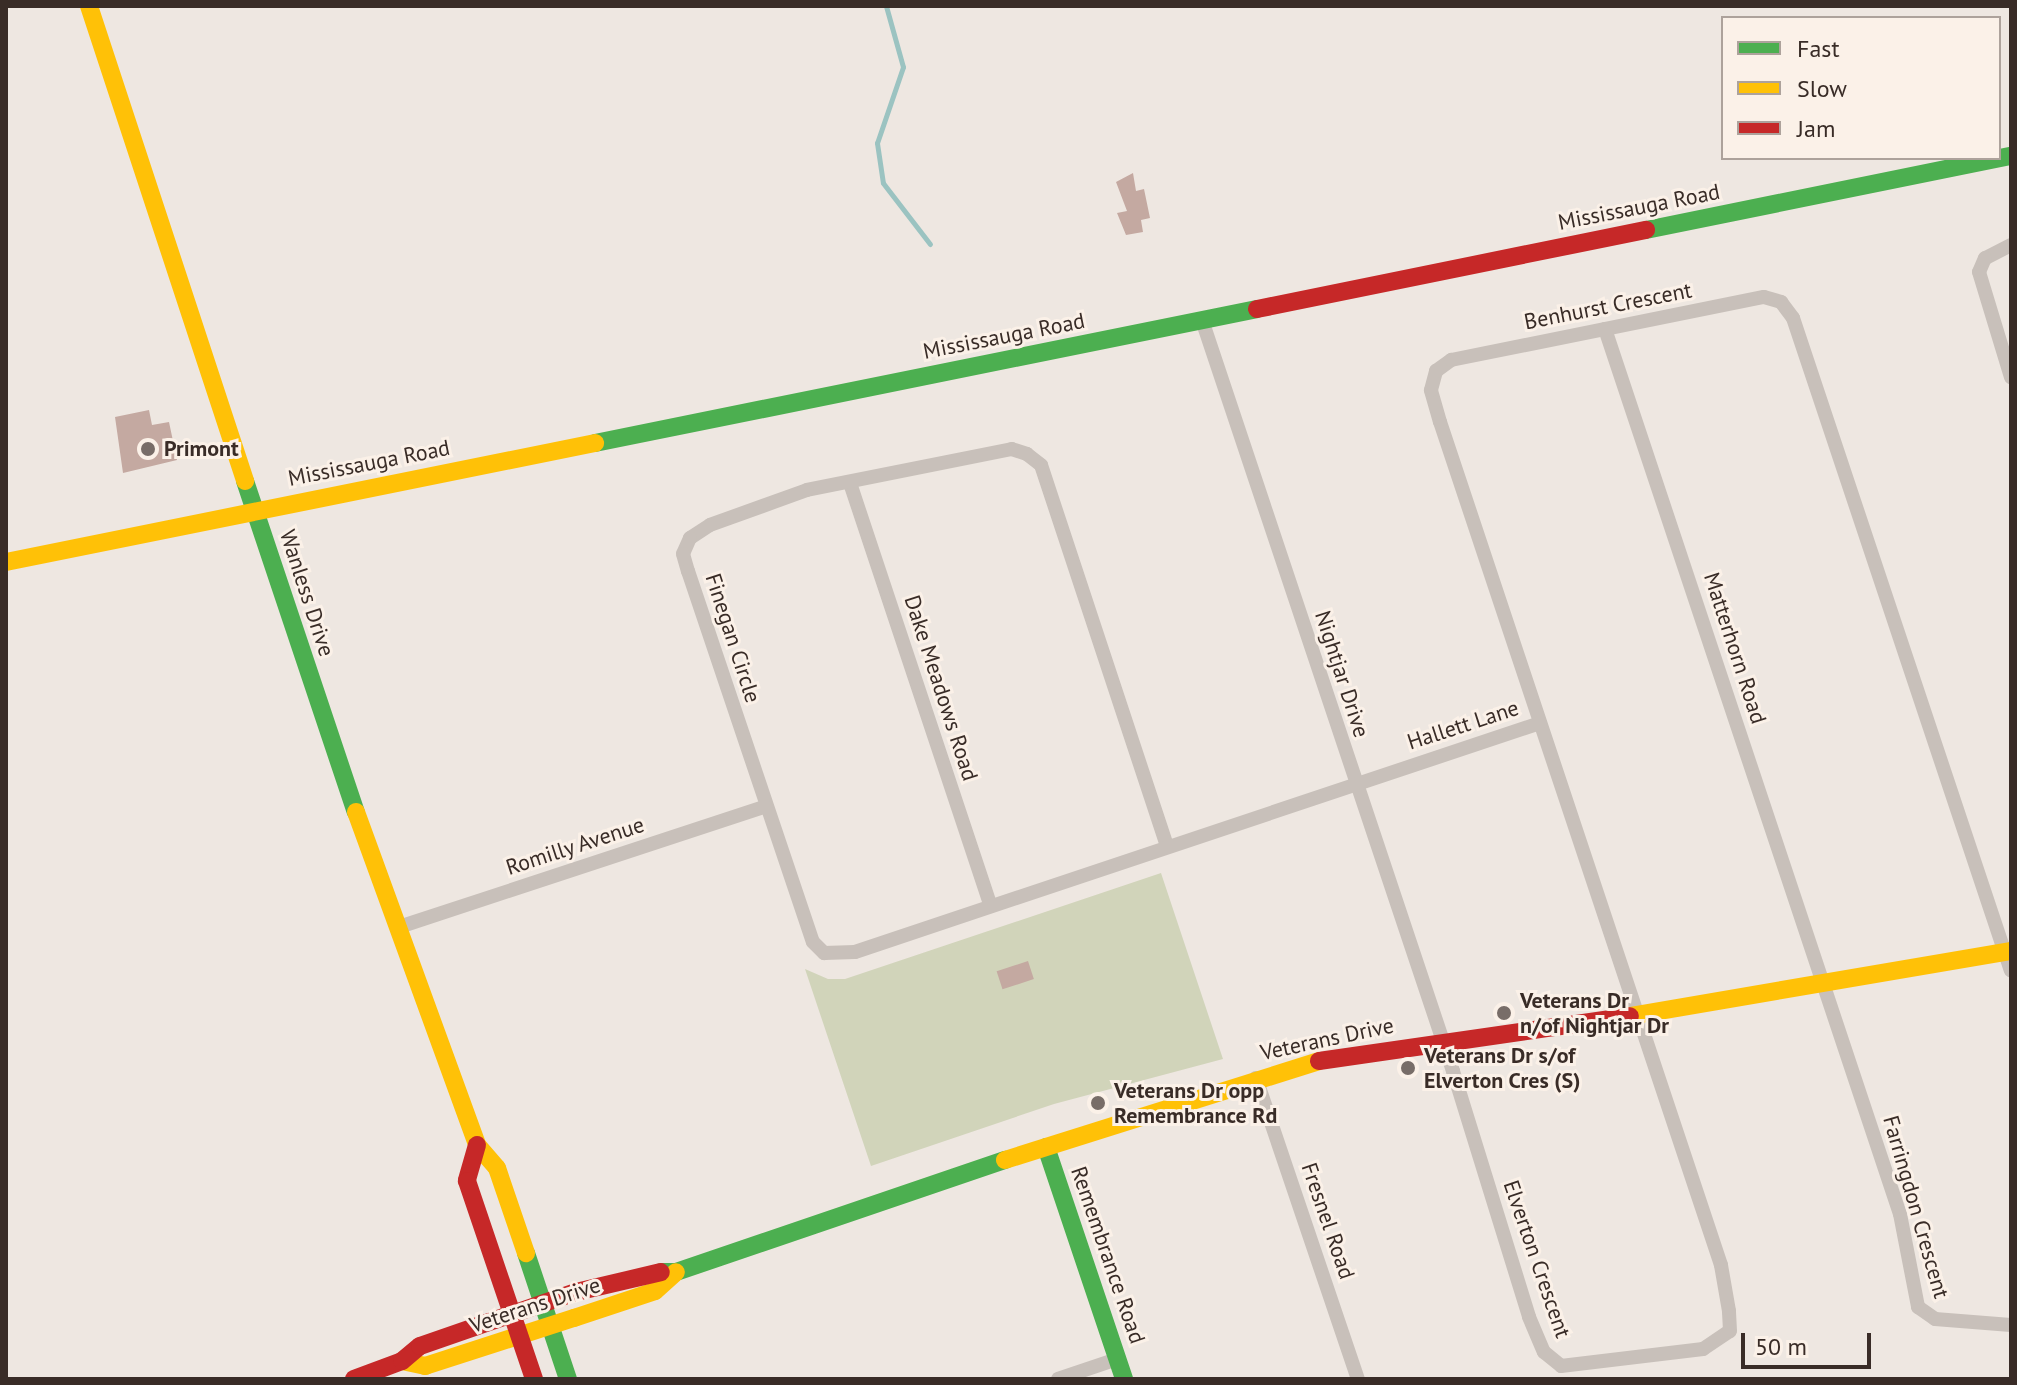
<!DOCTYPE html>
<html>
<head>
<meta charset="utf-8">
<style>
	body { margin:0 }
	#map { position:relative; width:2017px; height:1385px; overflow:hidden; background:#eee7e1; font-family:"PT Sans",sans-serif }
	div>[style] { position:absolute }
	.green>* { inset:0; background:#d1d4ba }
	.stream>* { height:5px; margin:-2.5px; padding:0 2.5px; transform-origin:2.5px; border-radius:2.5px; background:#9bc3c1 }
	.building>* { inset:0; background:#c4a9a1; transform-origin:0 0 }
	.street>* { height:14px; margin:-7px; padding:0 7px; transform-origin:7px; border-radius:7px; background:#c8c0ba }
	.fast>* { height:18px; margin:-9px; padding:0 9px; transform-origin:9px; border-radius:9px; background:#4caf50 }
	.slow>* { height:18px; margin:-9px; padding:0 9px; transform-origin:9px; border-radius:9px; background:#ffc107 }
	.jam>* { height:18px; margin:-9px; padding:0 9px; transform-origin:9px; border-radius:9px; background:#c62828 }
	.dots>* { width:22px; height:22px; translate:-50% -50%; box-sizing:border-box; border:4px solid #fbf1e8; border-radius:50% }
	span { translate:-50% -50%; white-space:nowrap; text-align:center; line-height:1.15; -webkit-text-stroke:6px #fbf1e8; paint-order:stroke }
	.street-label { font-size:22px; color:#392c27 }
	.poi-label { font-size:22px; color:#392c27; font-weight:700 }
	.left { translate:0 -50%; text-align:left }
	.frame { position:absolute; inset:0; border:8px solid #392c27; pointer-events:none }
	.legend { position:absolute; left:1721px; top:16px; width:280px; height:144px; box-sizing:border-box; background:#fbf1e8; border:2px solid #ada29b; margin:0; padding:10px 14px; list-style:none; font-size:24px; color:#392c27 }
	.legend li { display:flex; align-items:center; gap:16px; height:40px }
	.legend b { width:40px; border:2px solid #ada29b }
	.scale { position:absolute; left:1741px; top:1333px; width:130px; height:36px; box-sizing:border-box; border:4px solid #392c27; border-top:0; padding-left:10px; font-size:24px; line-height:28px; white-space:nowrap; color:#392c27; -webkit-text-stroke:6px #fbf1e8; paint-order:stroke }
</style>
</head>
<body>
<div id="map">
	<div class="green">
		<div style="clip-path:polygon(1161px 873px,1223px 1059px,1054px 1104px,871px 1166px,805px 969px,828px 979px,845px 979px)"></div>
	</div>
	<div class="stream">
		<div style="left:886px;top:6px;width:63px;rotate:74.4deg"></div>
		<div style="left:903px;top:67px;width:80px;rotate:108.9deg"></div>
		<div style="left:877px;top:143px;width:40px;rotate:81.5deg"></div>
		<div style="left:883px;top:183px;width:77px;rotate:52.4deg"></div>
	</div>
	<div class="building">
		<div style="clip-path:polygon(1133px 173px,1136px 191px,1144px 189px,1150px 218px,1141px 220px,1143px 232px,1126px 235px,1117px 213px,1127px 211px,1116px 182px)"></div>
		<div style="clip-path:polygon(149px 410px,152px 425px,169px 422px,177px 460px,123px 473px,115px 417px)"></div>
		<div style="left:1028px;top:961px;width:19px;height:33px;rotate:72deg"></div>
	</div>
	<div class="street">
		<div style="left:2011px;top:245px;width:29px;rotate:153deg"></div>
		<div style="left:1985px;top:258px;width:15px;rotate:113deg"></div>
		<div style="left:1979px;top:272px;width:110px;rotate:73.1deg"></div>
		<div style="left:1202px;top:320px;width:792px;rotate:71.52deg"></div>
		<div style="left:1453px;top:1071px;width:257px;rotate:72.8deg"></div>
		<div style="left:1529px;top:1317px;width:38px;rotate:67deg"></div>
		<div style="left:1544px;top:1352px;width:22px;rotate:39deg"></div>
		<div style="left:1561px;top:1366px;width:143px;rotate:-6.8deg"></div>
		<div style="left:1703px;top:1349px;width:32px;rotate:-34deg"></div>
		<div style="left:1730px;top:1331px;width:20px;rotate:-93deg"></div>
		<div style="left:1729px;top:1311px;width:47px;rotate:-99.9deg"></div>
		<div style="left:1721px;top:1265px;width:889px;rotate:-108.43deg"></div>
		<div style="left:1440px;top:422px;width:33px;rotate:-106deg"></div>
		<div style="left:1431px;top:390px;width:20px;rotate:-75deg"></div>
		<div style="left:1436px;top:371px;width:19px;rotate:-36deg"></div>
		<div style="left:1451px;top:360px;width:319px;rotate:-11.4deg"></div>
		<div style="left:1764px;top:297px;width:18px;rotate:16deg"></div>
		<div style="left:1781px;top:302px;width:20px;rotate:53deg"></div>
		<div style="left:1793px;top:318px;width:688px;rotate:71.54deg"></div>
		<div style="left:1605px;top:329px;width:933px;rotate:71.57deg"></div>
		<div style="left:1900px;top:1214px;width:95px;rotate:79deg"></div>
		<div style="left:1918px;top:1307px;width:21px;rotate:35deg"></div>
		<div style="left:1935px;top:1319px;width:76px;rotate:4.5deg"></div>
		<div style="left:850px;top:483px;width:446px;rotate:71.6deg"></div>
		<div style="left:1167px;top:846px;width:401px;rotate:-108.3deg"></div>
		<div style="left:1041px;top:465px;width:18px;rotate:-142deg"></div>
		<div style="left:1027px;top:454px;width:16px;rotate:-162deg"></div>
		<div style="left:1012px;top:449px;width:209px;rotate:168.7deg"></div>
		<div style="left:807px;top:490px;width:103px;rotate:160.2deg"></div>
		<div style="left:710px;top:525px;width:24px;rotate:147deg"></div>
		<div style="left:690px;top:538px;width:17px;rotate:114deg"></div>
		<div style="left:683px;top:554px;width:18px;rotate:74deg"></div>
		<div style="left:688px;top:571px;width:391px;rotate:71.4deg"></div>
		<div style="left:813px;top:942px;width:16px;rotate:45deg"></div>
		<div style="left:824px;top:953px;width:31px;rotate:-2deg"></div>
		<div style="left:855px;top:952px;width:722px;rotate:-18.49deg"></div>
		<div style="left:399px;top:927px;width:386px;rotate:-18.2deg"></div>
		<div style="left:1256px;top:1078px;width:318px;rotate:71.3deg"></div>
		<div style="left:1058px;top:1379px;width:62px;rotate:-18.7deg"></div>
	</div>
	<div class="fast">
		<div style="left:1646px;top:230px;width:372px;rotate:-11.5deg"></div>
		<div style="left:595px;top:443px;width:675px;rotate:-11.44deg"></div>
		<div style="left:245px;top:481px;width:349px;rotate:71.5deg"></div>
		<div style="left:1046px;top:1147px;width:245px;rotate:71.4deg"></div>
		<div style="left:526px;top:1253px;width:133px;rotate:71.6deg"></div>
		<div style="left:661px;top:1272px;width:15px"></div>
		<div style="left:676px;top:1272px;width:348px;rotate:-18.8deg"></div>
	</div>
	<div class="slow">
		<div style="left:89px;top:6px;width:500px;rotate:71.8deg"></div>
		<div style="left:6px;top:562px;width:601px;rotate:-11.42deg"></div>
		<div style="left:356px;top:812px;width:354px;rotate:70deg"></div>
		<div style="left:477px;top:1145px;width:30px;rotate:49deg"></div>
		<div style="left:497px;top:1168px;width:90px;rotate:71.2deg"></div>
		<div style="left:1630px;top:1016px;width:387px;rotate:-9.7deg"></div>
		<div style="left:1005px;top:1160px;width:329px;rotate:-17.5deg"></div>
		<div style="left:402px;top:1361px;width:24px;rotate:12deg"></div>
		<div style="left:425px;top:1366px;width:157px;rotate:-17.9deg"></div>
		<div style="left:574px;top:1318px;width:85px;rotate:-18.4deg"></div>
		<div style="left:655px;top:1291px;width:28px;rotate:-42deg"></div>
	</div>
	<div class="jam">
		<div style="left:1257px;top:309px;width:397px;rotate:-11.5deg"></div>
		<div style="left:1319px;top:1061px;width:314px;rotate:-8.2deg"></div>
		<div style="left:477px;top:1145px;width:37px;rotate:106deg"></div>
		<div style="left:467px;top:1181px;width:209px;rotate:71.3deg"></div>
		<div style="left:354px;top:1379px;width:51px;rotate:-20.6deg"></div>
		<div style="left:402px;top:1361px;width:23px;rotate:-40deg"></div>
		<div style="left:420px;top:1346px;width:165px;rotate:-19.1deg"></div>
		<div style="left:576px;top:1292px;width:87px;rotate:-13.2deg"></div>
	</div>
	<div class="dots">
		<div style="left:148px;top:449px;background:#786d68"></div>
		<div style="left:1504px;top:1013px;background:#786d68"></div>
		<div style="left:1408px;top:1068px;background:#786d68"></div>
		<div style="left:1098px;top:1103px;background:#786d68"></div>
	</div>
	<div class="street-label">
		<span style="left:1639px;top:207px;rotate:-11deg">Mississauga Road</span>
		<span style="left:1608px;top:306px;rotate:-11deg">Benhurst Crescent</span>
		<span style="left:1004px;top:336px;rotate:-11deg">Mississauga Road</span>
		<span style="left:369px;top:463px;rotate:-11deg">Mississauga Road</span>
		<span style="left:307px;top:593px;rotate:72deg">Wanless Drive</span>
		<span style="left:733px;top:638px;rotate:72deg">Finegan Circle</span>
		<span style="left:1735px;top:648px;rotate:72deg">Matterhorn Road</span>
		<span style="left:1342px;top:674px;rotate:72deg">Nightjar Drive</span>
		<span style="left:941px;top:688px;rotate:72deg">Dake Meadows Road</span>
		<span style="left:1463px;top:725px;rotate:-18deg">Hallett Lane</span>
		<span style="left:575px;top:846px;rotate:-18deg">Romilly Avenue</span>
		<span style="left:1327px;top:1039px;rotate:-12deg">Veterans Drive</span>
		<span style="left:1916px;top:1207px;rotate:74deg">Farringdon Crescent</span>
		<span style="left:1328px;top:1221px;rotate:71deg">Fresnel Road</span>
		<span style="left:1108px;top:1255px;rotate:71deg">Remembrance Road</span>
		<span style="left:1537px;top:1259px;rotate:71deg">Elverton Crescent</span>
		<span style="left:535px;top:1305px;rotate:-18deg">Veterans Drive</span>
	</div>
	<div class="poi-label">
		<span class="left" style="left:164px;top:449px">Primont</span>
		<span class="left" style="left:1520px;top:1013px">Veterans Dr<br>n/of Nightjar Dr</span>
		<span class="left" style="left:1424px;top:1068px">Veterans Dr s/of<br>Elverton Cres (S)</span>
		<span class="left" style="left:1114px;top:1103px">Veterans Dr opp<br>Remembrance Rd</span>
	</div>
	<div class="frame"></div>
	<ul class="legend">
	<li><b style="height:10px;background:#4caf50"></b>Fast</li>
	<li><b style="height:10px;background:#ffc107"></b>Slow</li>
	<li><b style="height:10px;background:#c62828"></b>Jam</li>
	</ul>
	<div class="scale">50 m</div>
</div>
</body>
</html>
